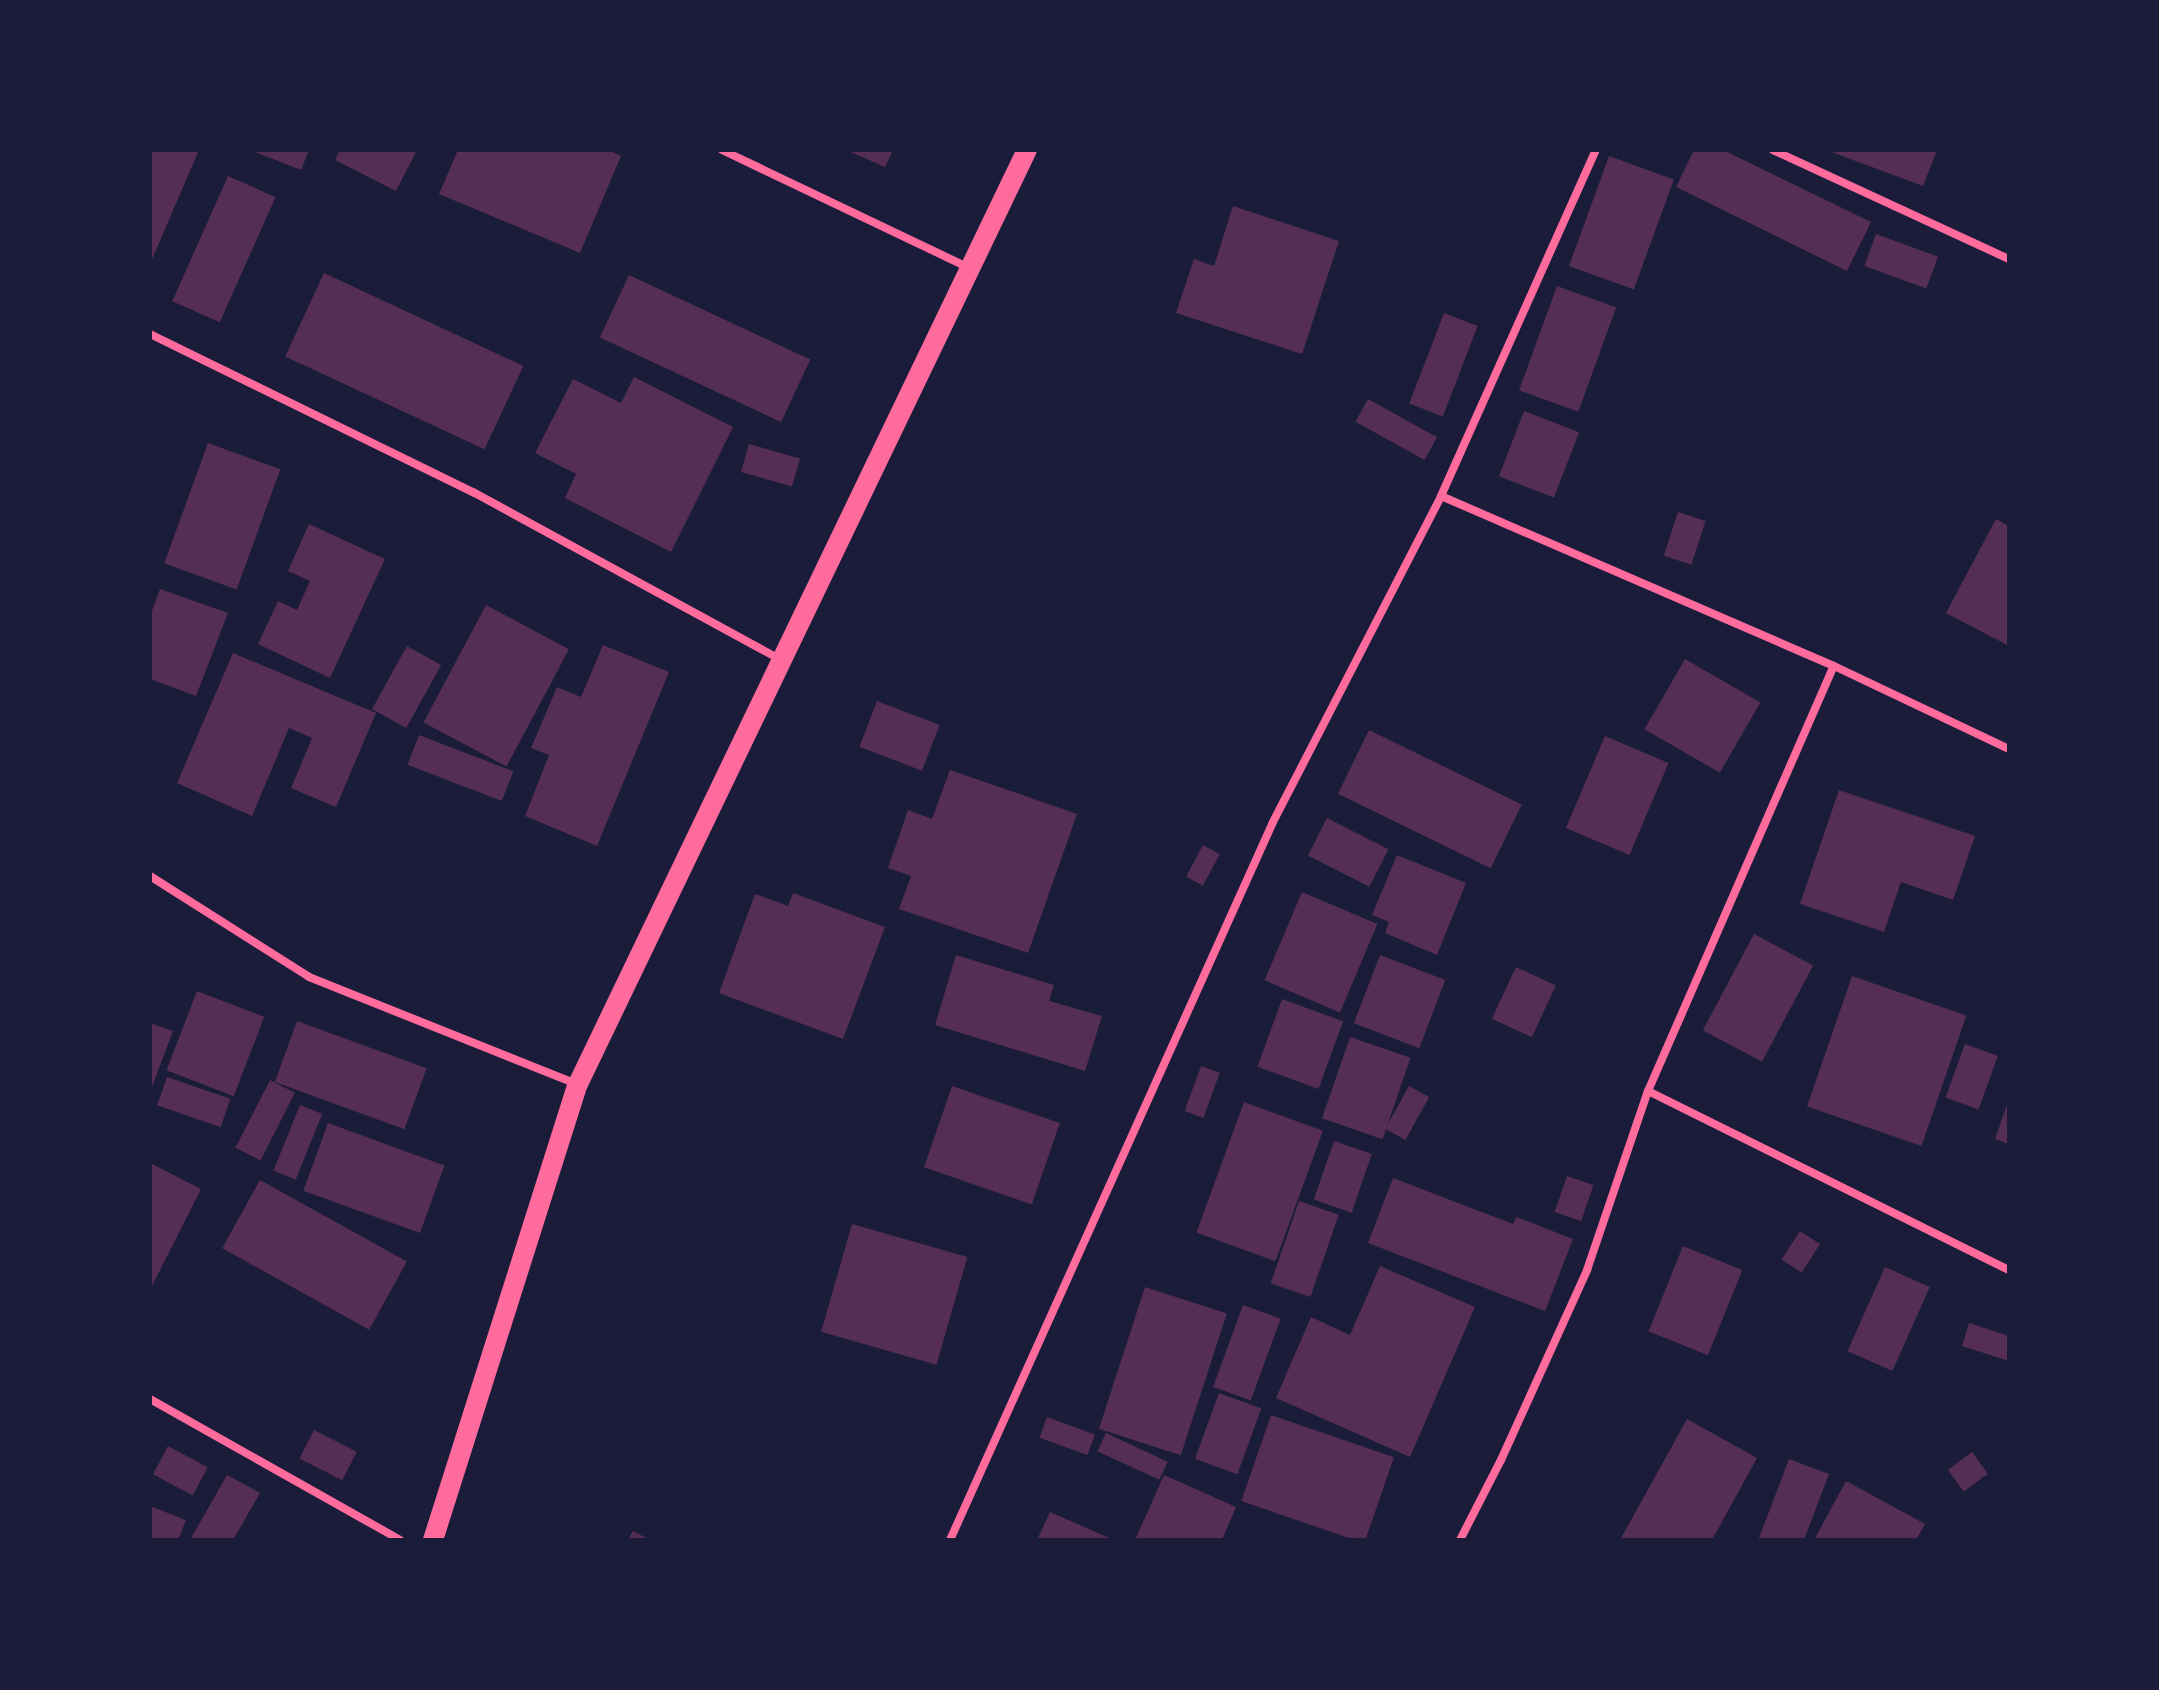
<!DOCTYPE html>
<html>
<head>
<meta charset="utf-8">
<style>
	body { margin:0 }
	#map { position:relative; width:2159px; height:1690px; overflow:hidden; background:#1b1b3a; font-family:Barlow,sans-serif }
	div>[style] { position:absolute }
	.building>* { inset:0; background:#542f53; transform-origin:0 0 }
	.minor>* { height:8px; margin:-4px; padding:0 4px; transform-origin:4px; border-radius:4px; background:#ff6b9d }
	.primary>* { height:20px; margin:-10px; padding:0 10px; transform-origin:10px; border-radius:10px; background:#ff6b9d }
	span { translate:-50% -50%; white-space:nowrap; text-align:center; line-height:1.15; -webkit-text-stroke:7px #1b1b3a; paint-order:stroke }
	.frame { position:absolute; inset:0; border:152px solid #1b1b3a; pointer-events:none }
</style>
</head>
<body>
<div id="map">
	<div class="building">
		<div style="clip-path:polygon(150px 150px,199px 150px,150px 264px)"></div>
		<div style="clip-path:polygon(250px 150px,309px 150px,301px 170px)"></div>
		<div style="clip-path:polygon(340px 150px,417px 150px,396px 191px,335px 160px)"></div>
		<div style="clip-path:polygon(458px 150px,608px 150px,621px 156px,580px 253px,439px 194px)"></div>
		<div style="clip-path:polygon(846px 150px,893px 150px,885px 167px)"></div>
		<div style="clip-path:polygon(1694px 150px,1723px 150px,1871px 222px,1847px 271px,1676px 187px)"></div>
		<div style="clip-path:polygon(1826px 150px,1937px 150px,1923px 186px)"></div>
		<div style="left:1609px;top:156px;width:69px;height:117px;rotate:20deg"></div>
		<div style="left:228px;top:176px;width:52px;height:137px;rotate:24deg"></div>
		<div style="clip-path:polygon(1233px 206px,1339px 241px,1302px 354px,1176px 313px,1194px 259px,1214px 266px)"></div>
		<div style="left:1876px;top:234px;width:66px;height:34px;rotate:20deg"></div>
		<div style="left:324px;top:273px;width:220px;height:92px;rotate:25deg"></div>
		<div style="left:629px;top:275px;width:200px;height:69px;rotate:25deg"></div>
		<div style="left:1557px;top:286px;width:63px;height:111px;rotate:20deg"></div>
		<div style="left:1444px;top:313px;width:36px;height:97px;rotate:21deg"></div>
		<div style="clip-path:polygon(634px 377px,733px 427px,671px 552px,565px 498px,576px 474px,535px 453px,573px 379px,621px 403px)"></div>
		<div style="left:1368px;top:399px;width:79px;height:26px;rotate:29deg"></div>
		<div style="left:1524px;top:411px;width:59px;height:70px;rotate:21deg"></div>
		<div style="left:208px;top:443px;width:77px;height:128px;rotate:20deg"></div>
		<div style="left:749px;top:444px;width:53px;height:29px;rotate:16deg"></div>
		<div style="left:1678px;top:512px;width:29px;height:46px;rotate:18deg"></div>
		<div style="clip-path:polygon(1996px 519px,2009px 526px,2009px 646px,1946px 613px)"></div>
		<div style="clip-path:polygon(309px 524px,385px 559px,330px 678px,258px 644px,278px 601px,297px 610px,310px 581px,288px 571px)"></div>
		<div style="clip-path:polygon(160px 589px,228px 613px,196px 696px,150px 679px,150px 616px)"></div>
		<div style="left:486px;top:605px;width:94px;height:133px;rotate:28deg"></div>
		<div style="clip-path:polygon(603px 645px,669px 672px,597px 846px,525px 816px,549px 755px,531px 748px,557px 687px,581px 697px)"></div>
		<div style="left:407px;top:646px;width:39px;height:72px;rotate:29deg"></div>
		<div style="clip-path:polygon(233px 653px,376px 713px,336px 807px,291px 788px,312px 738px,289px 728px,252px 816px,177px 783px)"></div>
		<div style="left:1685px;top:659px;width:87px;height:81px;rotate:30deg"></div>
		<div style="left:877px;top:701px;width:67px;height:49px;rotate:21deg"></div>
		<div style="left:1369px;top:730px;width:170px;height:71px;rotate:26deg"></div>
		<div style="left:419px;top:735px;width:101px;height:32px;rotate:21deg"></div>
		<div style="left:1605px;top:736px;width:69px;height:100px;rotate:23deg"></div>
		<div style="clip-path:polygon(950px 770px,1077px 814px,1028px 953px,899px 909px,911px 876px,888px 868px,908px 810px,932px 819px)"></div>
		<div style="clip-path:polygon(1839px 790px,1975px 836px,1953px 900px,1901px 882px,1884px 932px,1800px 904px)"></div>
		<div style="left:1327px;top:818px;width:69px;height:42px;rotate:27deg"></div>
		<div style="left:1203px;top:845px;width:19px;height:36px;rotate:28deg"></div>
		<div style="clip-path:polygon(1397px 855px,1466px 883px,1437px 955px,1385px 933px,1389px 922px,1372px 915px)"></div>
		<div style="left:1302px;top:892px;width:82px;height:96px;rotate:23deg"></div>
		<div style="clip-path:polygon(793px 893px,885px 927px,843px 1039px,719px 993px,755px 894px,788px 906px)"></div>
		<div style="left:1754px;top:934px;width:67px;height:109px;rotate:28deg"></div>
		<div style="clip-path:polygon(956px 955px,1054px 985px,1049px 1001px,1102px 1016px,1085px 1071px,935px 1025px)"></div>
		<div style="left:1380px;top:955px;width:70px;height:73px;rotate:21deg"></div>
		<div style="left:1516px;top:967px;width:44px;height:57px;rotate:25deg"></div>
		<div style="left:1852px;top:976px;width:121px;height:138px;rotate:19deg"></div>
		<div style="left:197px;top:991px;width:72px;height:85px;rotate:21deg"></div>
		<div style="left:1282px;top:999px;width:65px;height:72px;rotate:20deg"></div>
		<div style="left:297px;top:1021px;width:138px;height:65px;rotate:20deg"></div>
		<div style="clip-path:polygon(150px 1023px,173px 1031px,150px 1092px)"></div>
		<div style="left:1350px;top:1037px;width:64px;height:86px;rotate:19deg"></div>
		<div style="left:1965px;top:1044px;width:35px;height:57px;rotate:20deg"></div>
		<div style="left:1201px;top:1066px;width:20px;height:48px;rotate:20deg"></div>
		<div style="left:167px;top:1077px;width:67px;height:30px;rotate:19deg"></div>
		<div style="left:270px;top:1080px;width:28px;height:76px;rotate:27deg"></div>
		<div style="left:952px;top:1086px;width:114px;height:86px;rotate:19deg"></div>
		<div style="left:1409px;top:1086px;width:23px;height:49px;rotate:29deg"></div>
		<div style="clip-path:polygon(2009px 1099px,2009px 1144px,1995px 1139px)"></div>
		<div style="left:1244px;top:1102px;width:84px;height:139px;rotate:20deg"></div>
		<div style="left:300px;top:1105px;width:24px;height:71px;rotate:22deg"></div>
		<div style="left:328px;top:1123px;width:124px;height:72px;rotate:20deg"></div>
		<div style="left:1334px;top:1141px;width:40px;height:62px;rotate:19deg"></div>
		<div style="clip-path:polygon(150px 1163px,201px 1189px,150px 1290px)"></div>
		<div style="left:1567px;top:1176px;width:28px;height:38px;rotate:19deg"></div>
		<div style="clip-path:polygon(1393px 1178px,1513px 1224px,1516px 1217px,1573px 1239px,1545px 1311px,1368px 1243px)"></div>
		<div style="left:260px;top:1180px;width:168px;height:78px;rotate:29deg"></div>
		<div style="left:1299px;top:1201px;width:42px;height:87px;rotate:19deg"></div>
		<div style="left:852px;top:1224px;width:120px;height:112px;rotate:16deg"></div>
		<div style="left:1800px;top:1231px;width:24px;height:34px;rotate:33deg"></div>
		<div style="left:1683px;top:1246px;width:64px;height:92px;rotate:22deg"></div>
		<div style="clip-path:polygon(1380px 1266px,1475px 1307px,1410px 1457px,1276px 1398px,1311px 1317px,1350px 1335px)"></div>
		<div style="left:1885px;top:1267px;width:49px;height:92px;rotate:24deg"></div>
		<div style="left:1145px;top:1287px;width:86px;height:149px;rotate:18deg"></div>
		<div style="left:1243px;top:1305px;width:40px;height:87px;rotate:20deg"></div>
		<div style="clip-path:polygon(1969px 1323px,2009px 1336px,2009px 1361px,1962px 1346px)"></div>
		<div style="left:1219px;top:1393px;width:45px;height:70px;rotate:20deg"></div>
		<div style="left:1271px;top:1415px;width:130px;height:91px;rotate:19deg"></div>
		<div style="left:1047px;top:1417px;width:51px;height:22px;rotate:20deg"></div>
		<div style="clip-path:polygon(1687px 1419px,1757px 1458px,1712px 1540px,1620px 1540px)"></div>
		<div style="left:314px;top:1430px;width:48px;height:32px;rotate:27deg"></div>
		<div style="left:1106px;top:1433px;width:68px;height:20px;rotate:25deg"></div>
		<div style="left:168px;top:1446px;width:45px;height:32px;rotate:28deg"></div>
		<div style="left:1972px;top:1452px;width:27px;height:30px;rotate:54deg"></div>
		<div style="clip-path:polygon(1789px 1459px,1829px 1474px,1804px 1540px,1765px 1540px,1759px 1538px)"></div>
		<div style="clip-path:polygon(227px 1475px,260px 1493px,233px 1540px,190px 1540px)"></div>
		<div style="clip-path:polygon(1164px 1475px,1236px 1507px,1222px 1540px,1135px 1540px)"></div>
		<div style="clip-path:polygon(1846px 1481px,1925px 1524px,1916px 1540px,1814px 1540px)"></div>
		<div style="clip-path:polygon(150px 1506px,186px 1520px,178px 1540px,150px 1540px)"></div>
		<div style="clip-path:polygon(1050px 1512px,1114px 1540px,1037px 1540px)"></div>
		<div style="clip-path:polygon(633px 1531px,650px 1540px,628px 1540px)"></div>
	</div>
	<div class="minor">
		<div style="left:722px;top:150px;width:276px;rotate:25.5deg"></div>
		<div style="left:1773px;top:150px;width:260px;rotate:24.8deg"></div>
		<div style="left:150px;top:334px;width:360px;rotate:26.1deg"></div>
		<div style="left:473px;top:492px;width:349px;rotate:28.6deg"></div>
		<div style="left:1441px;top:496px;width:428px;rotate:23.4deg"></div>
		<div style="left:1834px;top:666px;width:194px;rotate:25.4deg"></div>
		<div style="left:150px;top:876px;width:188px;rotate:32.4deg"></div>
		<div style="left:309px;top:977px;width:289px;rotate:21.8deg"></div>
		<div style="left:1648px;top:1091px;width:403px;rotate:26.4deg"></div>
		<div style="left:150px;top:1399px;width:287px;rotate:29.4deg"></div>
		<div style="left:950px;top:1540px;width:787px;rotate:-65.78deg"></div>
		<div style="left:1273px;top:822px;width:367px;rotate:-62.7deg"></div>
		<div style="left:1441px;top:496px;width:379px;rotate:-65.9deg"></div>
		<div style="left:1460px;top:1540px;width:90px;rotate:-62.9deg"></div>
		<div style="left:1501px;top:1460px;width:209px;rotate:-65.6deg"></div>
		<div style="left:1587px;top:1270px;width:189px;rotate:-71.2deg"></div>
		<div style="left:1648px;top:1091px;width:464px;rotate:-66.4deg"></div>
	</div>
	<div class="primary">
		<div style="left:433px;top:1540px;width:478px;rotate:-72.4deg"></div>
		<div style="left:578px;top:1084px;width:1036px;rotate:-64.33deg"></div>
	</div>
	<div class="frame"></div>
</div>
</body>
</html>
